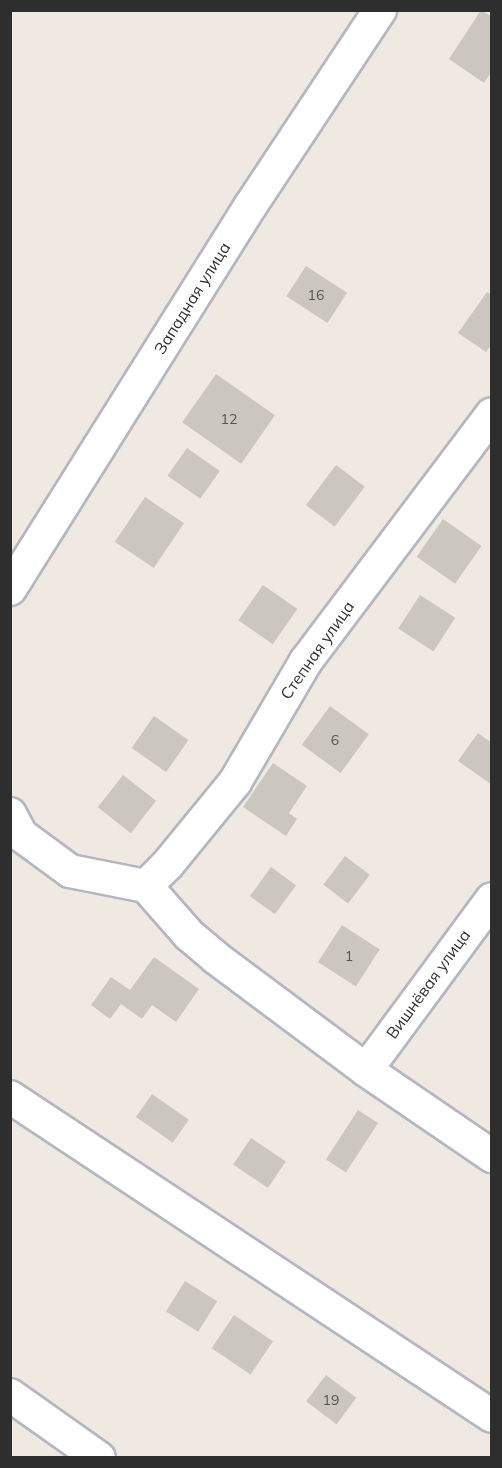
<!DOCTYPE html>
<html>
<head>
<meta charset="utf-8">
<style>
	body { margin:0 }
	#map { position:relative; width:502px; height:1468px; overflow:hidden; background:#efe9e1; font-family:Mulish,sans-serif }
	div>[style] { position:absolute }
	.building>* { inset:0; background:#cbc7bf; transform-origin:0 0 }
	.roads { filter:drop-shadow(2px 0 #b4b7c1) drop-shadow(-2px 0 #b4b7c1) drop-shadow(0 2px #b4b7c1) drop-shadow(0 -2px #b4b7c1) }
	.minor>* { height:32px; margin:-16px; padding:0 16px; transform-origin:16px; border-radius:16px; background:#fff }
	span { translate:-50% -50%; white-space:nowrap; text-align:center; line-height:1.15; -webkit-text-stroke:4.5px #fff; paint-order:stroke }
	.number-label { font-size:14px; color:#555452 }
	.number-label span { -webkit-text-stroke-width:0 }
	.street-label { font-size:16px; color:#2e2e2e }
	.frame { position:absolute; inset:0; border:12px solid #2e2e2e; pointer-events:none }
</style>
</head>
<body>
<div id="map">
	<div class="building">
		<div style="clip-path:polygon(481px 10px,492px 17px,492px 71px,484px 83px,449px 59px)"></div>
		<div style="left:306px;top:266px;width:49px;height:36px;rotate:33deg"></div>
		<div style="clip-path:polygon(487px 292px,492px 295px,492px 344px,486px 352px,458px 333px)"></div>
		<div style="left:216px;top:374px;width:72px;height:59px;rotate:35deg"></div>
		<div style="left:187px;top:448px;width:40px;height:34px;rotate:35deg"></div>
		<div style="left:336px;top:465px;width:36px;height:50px;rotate:37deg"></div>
		<div style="left:145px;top:497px;width:47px;height:54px;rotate:34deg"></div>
		<div style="left:443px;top:519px;width:47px;height:46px;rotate:35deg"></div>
		<div style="left:263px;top:585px;width:42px;height:43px;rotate:35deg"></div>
		<div style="left:420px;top:595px;width:42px;height:40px;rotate:33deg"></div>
		<div style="left:330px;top:706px;width:48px;height:48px;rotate:36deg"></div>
		<div style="left:154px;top:716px;width:42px;height:39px;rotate:35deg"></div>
		<div style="clip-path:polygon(478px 733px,492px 743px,492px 785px,458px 761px)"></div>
		<div style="clip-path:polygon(273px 763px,307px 786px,289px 813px,297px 819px,286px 836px,243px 807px)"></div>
		<div style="left:123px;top:775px;width:42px;height:41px;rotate:38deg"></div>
		<div style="left:345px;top:856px;width:31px;height:36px;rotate:37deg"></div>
		<div style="left:271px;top:867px;width:31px;height:36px;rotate:36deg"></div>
		<div style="left:342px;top:925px;width:45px;height:44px;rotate:33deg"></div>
		<div style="clip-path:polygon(154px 957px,199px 989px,176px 1022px,152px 1005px,142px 1019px,121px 1004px,110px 1019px,91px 1005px,111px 977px,130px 990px)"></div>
		<div style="left:152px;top:1094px;width:45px;height:28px;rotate:35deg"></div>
		<div style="left:358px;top:1110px;width:24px;height:59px;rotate:33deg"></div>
		<div style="left:251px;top:1138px;width:42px;height:32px;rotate:34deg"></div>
		<div style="left:185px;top:1281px;width:38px;height:36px;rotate:32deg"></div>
		<div style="left:234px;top:1315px;width:47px;height:40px;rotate:34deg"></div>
		<div style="left:326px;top:1375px;width:38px;height:33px;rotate:37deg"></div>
	</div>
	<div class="roads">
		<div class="minor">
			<div style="left:10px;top:589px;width:453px;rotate:-57.9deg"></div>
			<div style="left:251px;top:205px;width:234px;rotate:-56.5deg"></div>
			<div style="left:10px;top:814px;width:24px;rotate:62deg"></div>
			<div style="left:21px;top:835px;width:61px;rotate:36.3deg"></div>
			<div style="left:70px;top:871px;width:77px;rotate:11.2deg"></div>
			<div style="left:146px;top:886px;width:65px;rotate:48.7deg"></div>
			<div style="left:189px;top:935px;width:35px;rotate:40deg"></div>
			<div style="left:216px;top:958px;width:187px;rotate:36.7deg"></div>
			<div style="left:366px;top:1070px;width:153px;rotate:34.3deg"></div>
			<div style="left:146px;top:886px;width:31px;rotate:-45deg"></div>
			<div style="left:168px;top:864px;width:106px;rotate:-50.7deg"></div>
			<div style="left:235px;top:782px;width:140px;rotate:-59.6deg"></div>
			<div style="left:306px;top:661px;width:309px;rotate:-53deg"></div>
			<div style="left:366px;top:1070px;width:212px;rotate:-53.6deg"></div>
			<div style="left:10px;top:1097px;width:578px;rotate:33.5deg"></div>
			<div style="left:10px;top:1395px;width:109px;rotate:35.3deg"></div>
		</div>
	</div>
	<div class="number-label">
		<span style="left:316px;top:295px">16</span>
		<span style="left:229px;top:419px">12</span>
		<span style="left:335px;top:740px">6</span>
		<span style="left:349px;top:956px">1</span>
		<span style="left:331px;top:1400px">19</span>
	</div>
	<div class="street-label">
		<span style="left:192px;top:298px;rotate:-58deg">Западная улица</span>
		<span style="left:317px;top:650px;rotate:-55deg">Степная улица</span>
		<span style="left:428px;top:984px;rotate:-54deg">Вишнёвая улица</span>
	</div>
	<div class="frame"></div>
</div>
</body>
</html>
